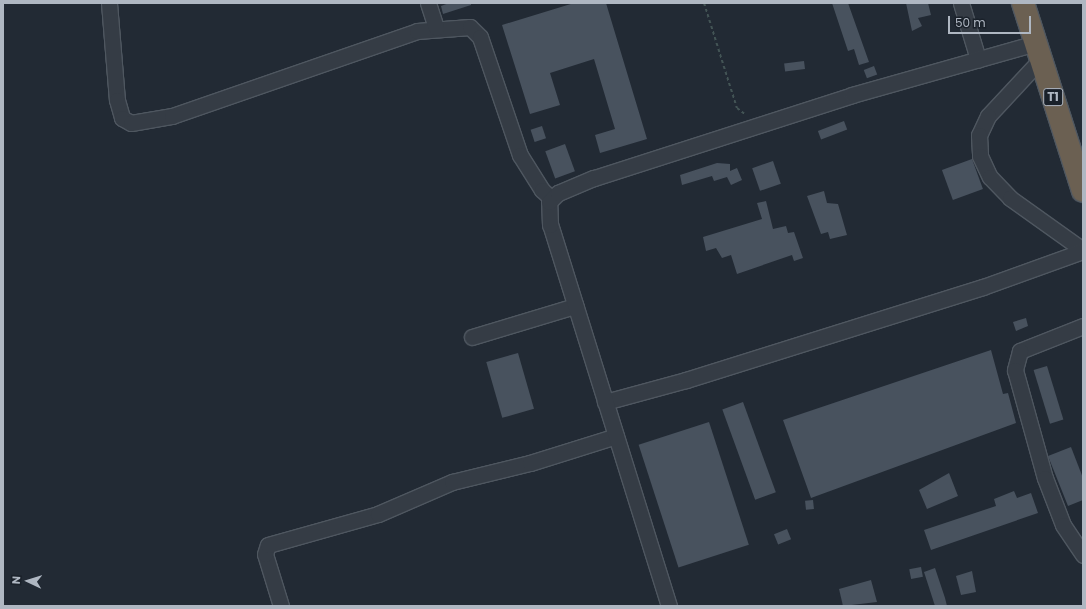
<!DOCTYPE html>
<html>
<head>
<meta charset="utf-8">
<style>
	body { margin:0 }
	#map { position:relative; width:1086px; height:609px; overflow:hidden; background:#222a34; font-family:Poppins,sans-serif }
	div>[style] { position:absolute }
	.building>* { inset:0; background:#48525e; transform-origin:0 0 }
	.path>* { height:2px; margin-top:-1px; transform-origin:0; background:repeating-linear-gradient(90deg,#435455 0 3px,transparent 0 6px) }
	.roads { filter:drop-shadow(1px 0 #4f5760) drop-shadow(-1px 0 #4f5760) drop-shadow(0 1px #4f5760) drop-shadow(0 -1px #4f5760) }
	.minor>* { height:15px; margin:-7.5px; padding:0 7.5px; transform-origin:7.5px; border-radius:7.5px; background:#353c45 }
	.highway>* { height:22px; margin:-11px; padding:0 11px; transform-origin:11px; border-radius:11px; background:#6b6052 }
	span { translate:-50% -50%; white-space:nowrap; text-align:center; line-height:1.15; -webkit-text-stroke:3px #1a212a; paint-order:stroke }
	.shield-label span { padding:1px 3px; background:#1a212a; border:1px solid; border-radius:3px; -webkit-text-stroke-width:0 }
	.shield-label { font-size:12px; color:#afb7c2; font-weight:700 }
	.frame { position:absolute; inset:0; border:4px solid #afb7c2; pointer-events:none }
	.north { position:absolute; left:8px; top:561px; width:40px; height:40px; -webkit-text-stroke:3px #1a212a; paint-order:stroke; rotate:274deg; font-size:11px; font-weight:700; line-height:16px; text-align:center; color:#afb7c2 }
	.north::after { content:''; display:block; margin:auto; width:14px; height:18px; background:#afb7c2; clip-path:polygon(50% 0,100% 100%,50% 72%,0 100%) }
	.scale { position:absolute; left:948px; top:16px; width:83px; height:18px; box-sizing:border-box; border:2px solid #afb7c2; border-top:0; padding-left:5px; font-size:12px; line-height:14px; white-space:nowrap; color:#afb7c2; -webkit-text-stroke:3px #1a212a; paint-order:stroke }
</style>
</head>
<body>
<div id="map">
	<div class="building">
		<div style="clip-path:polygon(449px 3px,471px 3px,471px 5px,443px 14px,441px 6px)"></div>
		<div style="clip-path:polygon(574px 3px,606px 3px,647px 139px,600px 153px,595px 135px,615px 129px,594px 59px,550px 73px,560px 105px,530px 114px,502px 25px)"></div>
		<div style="clip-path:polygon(832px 3px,848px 3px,869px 62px,859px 65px,854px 49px,848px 51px)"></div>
		<div style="clip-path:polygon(906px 3px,928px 3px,931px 15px,918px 18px,922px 26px,912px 31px)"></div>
		<div style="left:804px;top:61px;width:8px;height:20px;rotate:83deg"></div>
		<div style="left:874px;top:66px;width:9px;height:11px;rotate:69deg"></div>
		<div style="left:844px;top:121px;width:9px;height:28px;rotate:69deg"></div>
		<div style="left:542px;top:126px;width:13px;height:12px;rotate:72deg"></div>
		<div style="left:565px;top:144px;width:29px;height:21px;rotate:70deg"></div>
		<div style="left:972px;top:159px;width:32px;height:32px;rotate:70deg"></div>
		<div style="left:773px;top:161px;width:24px;height:22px;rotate:71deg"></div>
		<div style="clip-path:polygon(717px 163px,730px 164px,730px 171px,737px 168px,742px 180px,731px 185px,727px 177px,714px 181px,712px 176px,682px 185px,680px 175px)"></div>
		<div style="clip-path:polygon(824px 191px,827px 203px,838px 204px,847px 235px,830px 239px,828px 232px,821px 234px,807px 196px)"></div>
		<div style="clip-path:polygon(766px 201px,773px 229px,786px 226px,788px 233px,794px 232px,803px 258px,794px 261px,792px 255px,737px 274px,731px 255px,722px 258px,716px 248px,706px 251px,703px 237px,762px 219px,757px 203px)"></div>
		<div style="clip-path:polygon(1026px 318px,1028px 326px,1016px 331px,1013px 322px)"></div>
		<div style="clip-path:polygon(991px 350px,1003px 394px,1008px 393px,1016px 423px,811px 498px,783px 420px)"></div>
		<div style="left:518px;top:353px;width:58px;height:33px;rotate:74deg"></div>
		<div style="left:1047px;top:366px;width:56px;height:14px;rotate:73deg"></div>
		<div style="left:743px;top:402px;width:96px;height:22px;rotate:70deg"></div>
		<div style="left:709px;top:422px;width:129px;height:74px;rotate:72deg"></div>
		<div style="clip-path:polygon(1071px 447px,1083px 478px,1083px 500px,1068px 506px,1048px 456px)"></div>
		<div style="clip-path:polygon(949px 473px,958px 496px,927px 509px,919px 490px)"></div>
		<div style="clip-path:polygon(1014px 491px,1017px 498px,1031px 493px,1038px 513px,931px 550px,924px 530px,996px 506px,994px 499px)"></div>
		<div style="left:813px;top:500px;width:9px;height:8px;rotate:84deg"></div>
		<div style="left:787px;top:529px;width:11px;height:14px;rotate:68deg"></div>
		<div style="left:921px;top:567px;width:10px;height:12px;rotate:79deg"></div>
		<div style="clip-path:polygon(935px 568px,945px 598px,947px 606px,935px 606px,924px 572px)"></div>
		<div style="clip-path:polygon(972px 571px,976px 592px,961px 595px,956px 576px)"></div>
		<div style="clip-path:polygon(871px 580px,877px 602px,843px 606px,839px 589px)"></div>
	</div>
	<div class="path">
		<div style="left:704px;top:3px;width:110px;rotate:72.6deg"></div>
		<div style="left:737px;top:108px;width:11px;rotate:38deg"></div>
	</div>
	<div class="roads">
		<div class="minor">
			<div style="left:109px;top:3px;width:97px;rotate:85.3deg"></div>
			<div style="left:117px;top:100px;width:19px;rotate:74deg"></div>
			<div style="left:122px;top:118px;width:10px;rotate:29deg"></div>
			<div style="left:131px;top:123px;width:42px;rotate:-9.7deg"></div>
			<div style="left:172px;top:116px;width:259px;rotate:-19.1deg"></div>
			<div style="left:417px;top:31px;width:53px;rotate:-4.3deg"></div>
			<div style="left:470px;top:27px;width:14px;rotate:45deg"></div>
			<div style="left:480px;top:37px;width:125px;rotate:71.3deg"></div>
			<div style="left:520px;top:155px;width:41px;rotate:57.8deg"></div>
			<div style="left:542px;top:190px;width:13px;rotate:42deg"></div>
			<div style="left:428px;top:3px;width:26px;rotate:72deg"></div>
			<div style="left:961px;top:3px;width:59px;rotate:73.1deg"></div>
			<div style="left:1041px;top:59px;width:78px;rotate:132.9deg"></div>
			<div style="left:988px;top:116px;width:21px;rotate:115deg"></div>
			<div style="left:979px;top:135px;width:21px;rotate:87deg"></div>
			<div style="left:980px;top:156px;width:23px;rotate:65deg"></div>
			<div style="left:990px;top:177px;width:29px;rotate:46deg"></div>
			<div style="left:1010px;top:198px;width:90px;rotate:35.5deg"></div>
			<div style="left:1083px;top:326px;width:68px;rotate:158.4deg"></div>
			<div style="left:1020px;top:351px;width:20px;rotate:105deg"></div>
			<div style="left:1015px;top:370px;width:112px;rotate:74.5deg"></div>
			<div style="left:1045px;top:478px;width:50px;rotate:69deg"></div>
			<div style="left:1063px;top:525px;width:36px;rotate:56deg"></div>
			<div style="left:472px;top:337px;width:108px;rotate:-16.8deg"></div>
			<div style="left:605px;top:402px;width:84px;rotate:-15.2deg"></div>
			<div style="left:686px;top:380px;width:311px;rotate:-17.4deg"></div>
			<div style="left:983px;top:287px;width:106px;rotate:-19.8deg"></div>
			<div style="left:281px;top:606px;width:54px;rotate:-107.1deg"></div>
			<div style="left:265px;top:554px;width:9px;rotate:-72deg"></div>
			<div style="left:268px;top:545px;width:114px;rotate:-15.7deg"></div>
			<div style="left:378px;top:514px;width:81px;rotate:-23.4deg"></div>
			<div style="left:452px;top:482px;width:80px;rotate:-13.7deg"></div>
			<div style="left:530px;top:463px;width:90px;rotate:-17.4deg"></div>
			<div style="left:669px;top:606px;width:399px;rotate:-107.3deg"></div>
			<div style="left:550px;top:225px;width:23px;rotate:-92deg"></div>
			<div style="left:549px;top:202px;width:13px;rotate:-45deg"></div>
			<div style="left:558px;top:193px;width:39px;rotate:-23deg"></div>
			<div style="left:594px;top:178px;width:271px;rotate:-17.8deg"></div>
			<div style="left:852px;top:95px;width:191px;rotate:-15.8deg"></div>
		</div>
		<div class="highway">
			<div style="left:1023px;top:3px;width:197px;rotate:72.3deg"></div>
		</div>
	</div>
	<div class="shield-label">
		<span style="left:1053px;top:97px">T1</span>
	</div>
	<div class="frame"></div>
	<div class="north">N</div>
	<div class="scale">50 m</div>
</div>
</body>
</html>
